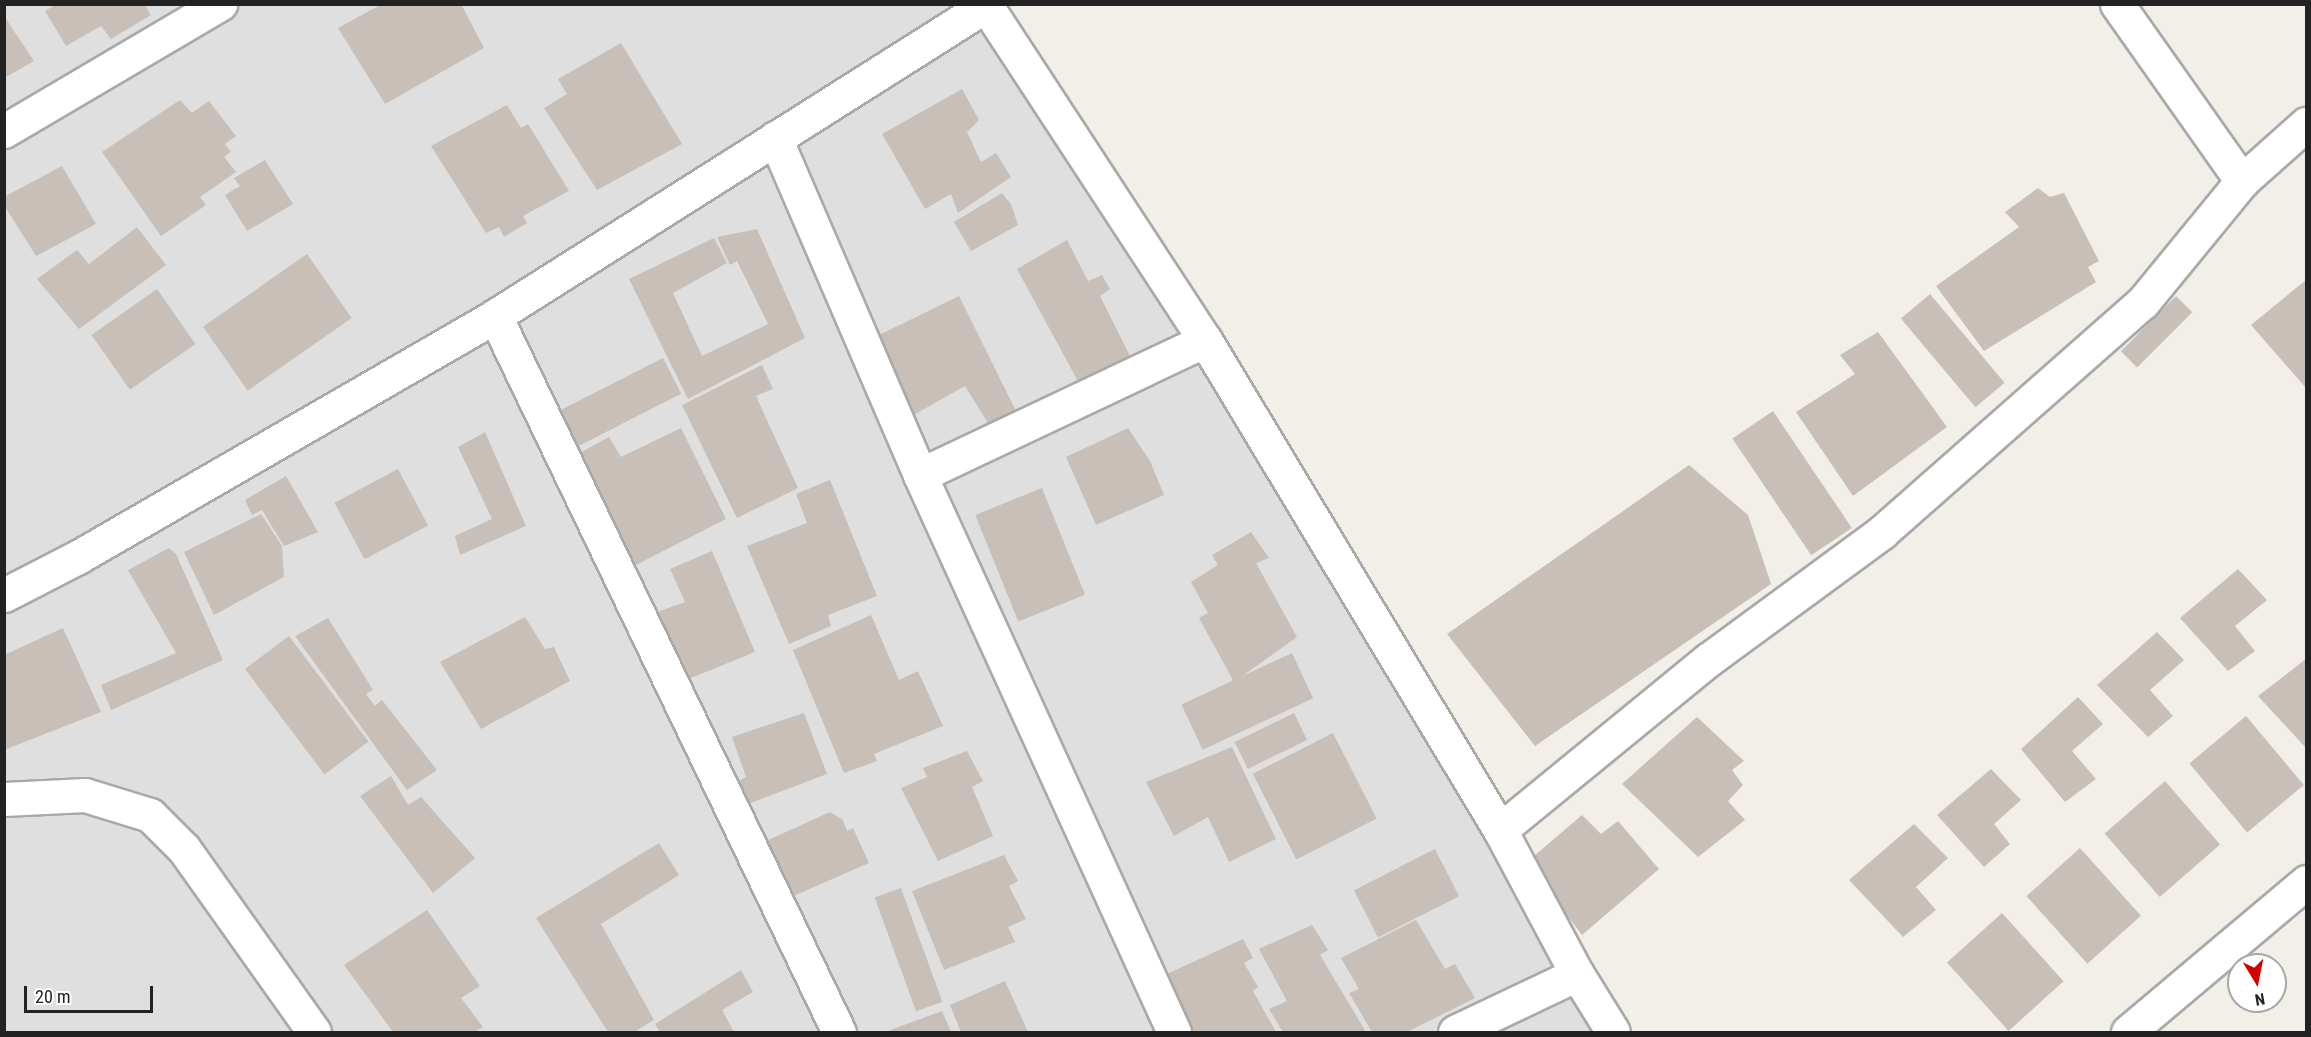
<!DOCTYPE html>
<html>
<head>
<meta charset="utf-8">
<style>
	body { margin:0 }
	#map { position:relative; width:2311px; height:1037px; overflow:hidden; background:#f2efe9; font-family:"Roboto Condensed",sans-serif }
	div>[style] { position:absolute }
	.residential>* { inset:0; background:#e0dfdf }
	.building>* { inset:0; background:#c7bfb8; transform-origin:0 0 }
	.roads { filter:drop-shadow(2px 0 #a9a9a9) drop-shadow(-2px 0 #a9a9a9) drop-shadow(0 2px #a9a9a9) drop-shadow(0 -2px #a9a9a9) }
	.street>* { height:33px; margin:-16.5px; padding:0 16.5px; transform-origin:16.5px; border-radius:16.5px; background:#fff }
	span { translate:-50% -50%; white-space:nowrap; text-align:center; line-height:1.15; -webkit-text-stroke:4.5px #fff; paint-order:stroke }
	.frame { position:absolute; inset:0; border:6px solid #222; pointer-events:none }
	.north { position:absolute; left:2227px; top:953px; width:60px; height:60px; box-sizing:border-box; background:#fff; border:2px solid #a7a7a7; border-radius:50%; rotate:170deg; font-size:16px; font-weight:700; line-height:24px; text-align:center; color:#222 }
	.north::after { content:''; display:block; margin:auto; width:21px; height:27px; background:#d40000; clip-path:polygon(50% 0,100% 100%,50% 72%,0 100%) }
	.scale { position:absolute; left:24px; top:986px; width:129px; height:27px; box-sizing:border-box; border:3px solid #222; border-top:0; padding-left:8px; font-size:18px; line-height:21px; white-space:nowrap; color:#222; -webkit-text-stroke:4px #fff; paint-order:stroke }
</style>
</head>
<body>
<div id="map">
	<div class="residential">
		<div style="clip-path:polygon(5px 4px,985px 5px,1613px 1032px,5px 1032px)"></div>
	</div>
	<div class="building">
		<div style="clip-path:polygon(57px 4px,144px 4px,151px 15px,111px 39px,101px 26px,66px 46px,45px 11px)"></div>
		<div style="clip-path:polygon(382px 4px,461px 4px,484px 48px,385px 104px,338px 28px)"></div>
		<div style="clip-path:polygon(4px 16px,34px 61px,4px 78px)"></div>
		<div style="clip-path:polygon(621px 43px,682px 144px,597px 190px,544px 108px,567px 94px,558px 79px)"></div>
		<div style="clip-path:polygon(962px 89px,979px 120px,967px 132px,981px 162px,996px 153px,1011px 177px,958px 213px,951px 194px,925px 209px,882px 134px)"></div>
		<div style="clip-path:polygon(180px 100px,192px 113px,209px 101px,236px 136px,225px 144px,231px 152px,224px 157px,236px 172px,200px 197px,206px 205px,161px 236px,102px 152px)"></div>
		<div style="clip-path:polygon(507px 105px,521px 128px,528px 124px,569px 191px,523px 216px,527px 223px,504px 237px,499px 227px,486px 233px,431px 146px)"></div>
		<div style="clip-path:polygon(265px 160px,293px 204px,247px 231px,225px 195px,240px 186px,234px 178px)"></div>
		<div style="clip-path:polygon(62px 166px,96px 224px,36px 256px,4px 205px,4px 197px)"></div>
		<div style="clip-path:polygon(2038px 188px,2050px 197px,2064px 193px,2099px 261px,2088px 267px,2096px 282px,1984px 351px,1936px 286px,2019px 227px,2005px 212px)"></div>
		<div style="clip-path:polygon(1002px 193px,1011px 204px,1018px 225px,971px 251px,954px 222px)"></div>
		<div style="clip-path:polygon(137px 227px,166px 265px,79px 329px,37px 279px,77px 250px,89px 264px)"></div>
		<div style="clip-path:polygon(757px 229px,805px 338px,688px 399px,629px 279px,714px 238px,727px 263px,673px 293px,702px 356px,768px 324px,737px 261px,730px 265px,717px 237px)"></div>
		<div style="clip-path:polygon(1067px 240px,1088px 281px,1102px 275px,1110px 289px,1100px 296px,1131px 358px,1080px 385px,1017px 269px)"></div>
		<div style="left:307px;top:254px;width:78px;height:127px;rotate:55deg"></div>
		<div style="clip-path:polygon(2306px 280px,2306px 388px,2251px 325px)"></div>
		<div style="left:157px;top:289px;width:67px;height:80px;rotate:55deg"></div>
		<div style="left:1930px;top:294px;width:116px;height:38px;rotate:50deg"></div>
		<div style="clip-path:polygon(959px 296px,1016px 411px,991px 428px,965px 386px,910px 417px,873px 338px)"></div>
		<div style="left:2176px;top:296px;width:23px;height:78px;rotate:45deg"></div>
		<div style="clip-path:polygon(1878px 332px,1947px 427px,1853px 496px,1796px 412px,1855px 374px,1840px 355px)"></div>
		<div style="left:663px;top:358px;width:40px;height:123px;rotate:63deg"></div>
		<div style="clip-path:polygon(762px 365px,773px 389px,756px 396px,798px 488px,737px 518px,682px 405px)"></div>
		<div style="left:1773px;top:411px;width:141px;height:49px;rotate:56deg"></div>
		<div style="clip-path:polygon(681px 428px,726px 519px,630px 568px,574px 456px,609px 437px,621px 457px)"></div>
		<div style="clip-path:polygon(1128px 428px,1150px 461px,1164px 495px,1096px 525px,1066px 457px)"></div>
		<div style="clip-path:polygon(485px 432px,526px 526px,460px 555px,455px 536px,492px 519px,458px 447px)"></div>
		<div style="clip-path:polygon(1689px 465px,1748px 515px,1771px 584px,1535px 746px,1447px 634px)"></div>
		<div style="left:398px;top:469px;width:64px;height:72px;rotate:62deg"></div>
		<div style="clip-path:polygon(286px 476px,318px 532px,284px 546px,262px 510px,252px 515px,245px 500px)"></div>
		<div style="clip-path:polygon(830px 480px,877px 596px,828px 615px,831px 626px,789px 644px,747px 546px,807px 523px,796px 494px)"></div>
		<div style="left:1042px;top:488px;width:115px;height:72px;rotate:68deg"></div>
		<div style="clip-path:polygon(261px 514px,282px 546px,284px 577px,214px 615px,184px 552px)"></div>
		<div style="clip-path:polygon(1251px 532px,1269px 558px,1256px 563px,1297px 637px,1234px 682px,1199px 618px,1208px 613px,1191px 582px,1218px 565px,1212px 555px)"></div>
		<div style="clip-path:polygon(169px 548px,176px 554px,223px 660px,111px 710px,101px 685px,176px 653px,128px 570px)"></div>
		<div style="clip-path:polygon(712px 551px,755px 652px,686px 680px,657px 612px,685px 602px,670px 569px)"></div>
		<div style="clip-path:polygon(2238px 569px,2267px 600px,2235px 626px,2255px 651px,2228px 671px,2180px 618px)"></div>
		<div style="clip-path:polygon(871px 615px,899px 680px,918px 671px,943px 726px,874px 754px,877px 761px,844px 773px,793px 650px)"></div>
		<div style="clip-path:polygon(525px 617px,545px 649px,554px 647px,570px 681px,481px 729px,440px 662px)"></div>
		<div style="clip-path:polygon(328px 618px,373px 690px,366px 694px,375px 706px,382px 700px,437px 770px,407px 790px,295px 636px)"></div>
		<div style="clip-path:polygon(63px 628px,101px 712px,4px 750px,4px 655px)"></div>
		<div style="clip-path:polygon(2157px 632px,2184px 660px,2150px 690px,2173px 716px,2148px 737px,2097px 685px)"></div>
		<div style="left:289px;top:636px;width:132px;height:55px;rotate:53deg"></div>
		<div style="left:1292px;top:653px;width:50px;height:122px;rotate:65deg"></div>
		<div style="clip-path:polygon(2306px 659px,2306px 748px,2258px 696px)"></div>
		<div style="clip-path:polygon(2078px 697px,2103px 724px,2072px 751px,2096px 779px,2065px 802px,2021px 749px)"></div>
		<div style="clip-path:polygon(804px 713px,827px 774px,748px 804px,740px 780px,746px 777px,732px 737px)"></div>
		<div style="left:1294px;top:713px;width:30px;height:66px;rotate:64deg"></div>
		<div style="left:2246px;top:716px;width:90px;height:74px;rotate:50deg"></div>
		<div style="clip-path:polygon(1697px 717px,1744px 761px,1732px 770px,1743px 785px,1728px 801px,1745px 820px,1698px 857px,1622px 784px)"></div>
		<div style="left:1333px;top:733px;width:96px;height:90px;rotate:63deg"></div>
		<div style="clip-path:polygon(1232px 747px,1276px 839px,1229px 862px,1208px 817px,1174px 836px,1146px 782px)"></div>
		<div style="clip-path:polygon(967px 751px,983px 781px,972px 787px,993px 836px,938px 861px,901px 788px,927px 777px,923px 768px)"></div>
		<div style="clip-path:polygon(1991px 769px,2021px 800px,1994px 824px,2010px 844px,1984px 867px,1937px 815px)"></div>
		<div style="clip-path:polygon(391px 776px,408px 805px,421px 797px,475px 858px,433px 893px,360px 796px)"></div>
		<div style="left:2165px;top:781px;width:84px;height:80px;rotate:49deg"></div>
		<div style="clip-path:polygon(830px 812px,843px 820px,847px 831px,853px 828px,869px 863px,791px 897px,766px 841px)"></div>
		<div style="clip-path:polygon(1582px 815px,1601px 834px,1618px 821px,1659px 869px,1582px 935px,1527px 862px)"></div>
		<div style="clip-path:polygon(1914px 824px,1948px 858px,1916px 887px,1936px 910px,1903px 937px,1849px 880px)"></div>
		<div style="clip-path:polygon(659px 843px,679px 875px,601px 924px,654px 1020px,634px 1032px,608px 1032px,536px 918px)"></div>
		<div style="left:2080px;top:848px;width:91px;height:72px;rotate:48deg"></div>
		<div style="left:1435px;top:849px;width:53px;height:91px;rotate:63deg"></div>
		<div style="clip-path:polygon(1004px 855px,1018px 881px,1009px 886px,1026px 919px,1008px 927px,1015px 942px,944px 970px,912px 891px)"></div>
		<div style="left:901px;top:888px;width:121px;height:28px;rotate:70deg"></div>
		<div style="clip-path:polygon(427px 910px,480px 986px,461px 998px,483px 1027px,474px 1032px,393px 1032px,344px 965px)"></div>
		<div style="left:2002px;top:913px;width:92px;height:74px;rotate:48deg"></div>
		<div style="clip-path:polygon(1416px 920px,1445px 969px,1455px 964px,1475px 998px,1407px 1032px,1372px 1032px,1349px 993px,1359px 989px,1341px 958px)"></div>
		<div style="clip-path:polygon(1312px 925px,1328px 950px,1320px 955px,1366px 1032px,1283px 1032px,1269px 1009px,1287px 1001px,1259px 949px)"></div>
		<div style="clip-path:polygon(1243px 939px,1253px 958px,1244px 963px,1258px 987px,1253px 991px,1276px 1032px,1181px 1032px,1156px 979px)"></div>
		<div style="clip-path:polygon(741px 970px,753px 992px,722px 1010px,734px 1032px,660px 1032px,655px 1024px)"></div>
		<div style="clip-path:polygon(1005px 981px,1028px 1032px,961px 1032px,950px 1005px)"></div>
		<div style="clip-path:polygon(942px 1011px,951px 1032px,885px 1032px)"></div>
	</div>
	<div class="roads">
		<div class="street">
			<div style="left:985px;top:4px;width:402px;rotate:56.8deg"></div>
			<div style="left:1205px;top:340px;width:572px;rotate:58.95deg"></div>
			<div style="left:1500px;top:830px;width:163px;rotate:61.9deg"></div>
			<div style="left:1577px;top:974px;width:68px;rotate:58.2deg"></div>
			<div style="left:2117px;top:4px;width:217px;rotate:54.8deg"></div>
			<div style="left:4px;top:131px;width:251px;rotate:-30.5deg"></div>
			<div style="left:775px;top:138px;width:367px;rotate:66.7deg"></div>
			<div style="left:920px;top:475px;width:612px;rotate:65.49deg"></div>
			<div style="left:495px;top:316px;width:794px;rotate:64.34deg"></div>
			<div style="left:920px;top:475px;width:315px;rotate:-25.3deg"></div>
			<div style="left:4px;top:595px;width:83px;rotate:-27.2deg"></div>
			<div style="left:78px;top:557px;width:482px;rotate:-30deg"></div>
			<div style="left:495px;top:316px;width:583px;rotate:-32.33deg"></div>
			<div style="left:4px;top:799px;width:81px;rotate:-2.8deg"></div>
			<div style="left:85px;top:795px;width:68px;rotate:17.1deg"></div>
			<div style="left:150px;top:815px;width:48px;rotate:45deg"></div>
			<div style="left:184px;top:849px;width:224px;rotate:54.6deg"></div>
			<div style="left:1500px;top:830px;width:269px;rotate:-39.3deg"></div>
			<div style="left:1708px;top:660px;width:216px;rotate:-36.3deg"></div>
			<div style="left:1882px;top:532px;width:348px;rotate:-41.4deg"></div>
			<div style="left:2143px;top:302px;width:156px;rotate:-50.7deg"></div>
			<div style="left:2242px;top:181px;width:86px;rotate:-41.7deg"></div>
			<div style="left:1455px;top:1032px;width:135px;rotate:-25.4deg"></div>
			<div style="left:2128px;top:1032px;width:233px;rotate:-40.1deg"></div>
		</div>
	</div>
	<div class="frame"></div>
	<div class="north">N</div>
	<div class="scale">20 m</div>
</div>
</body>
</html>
